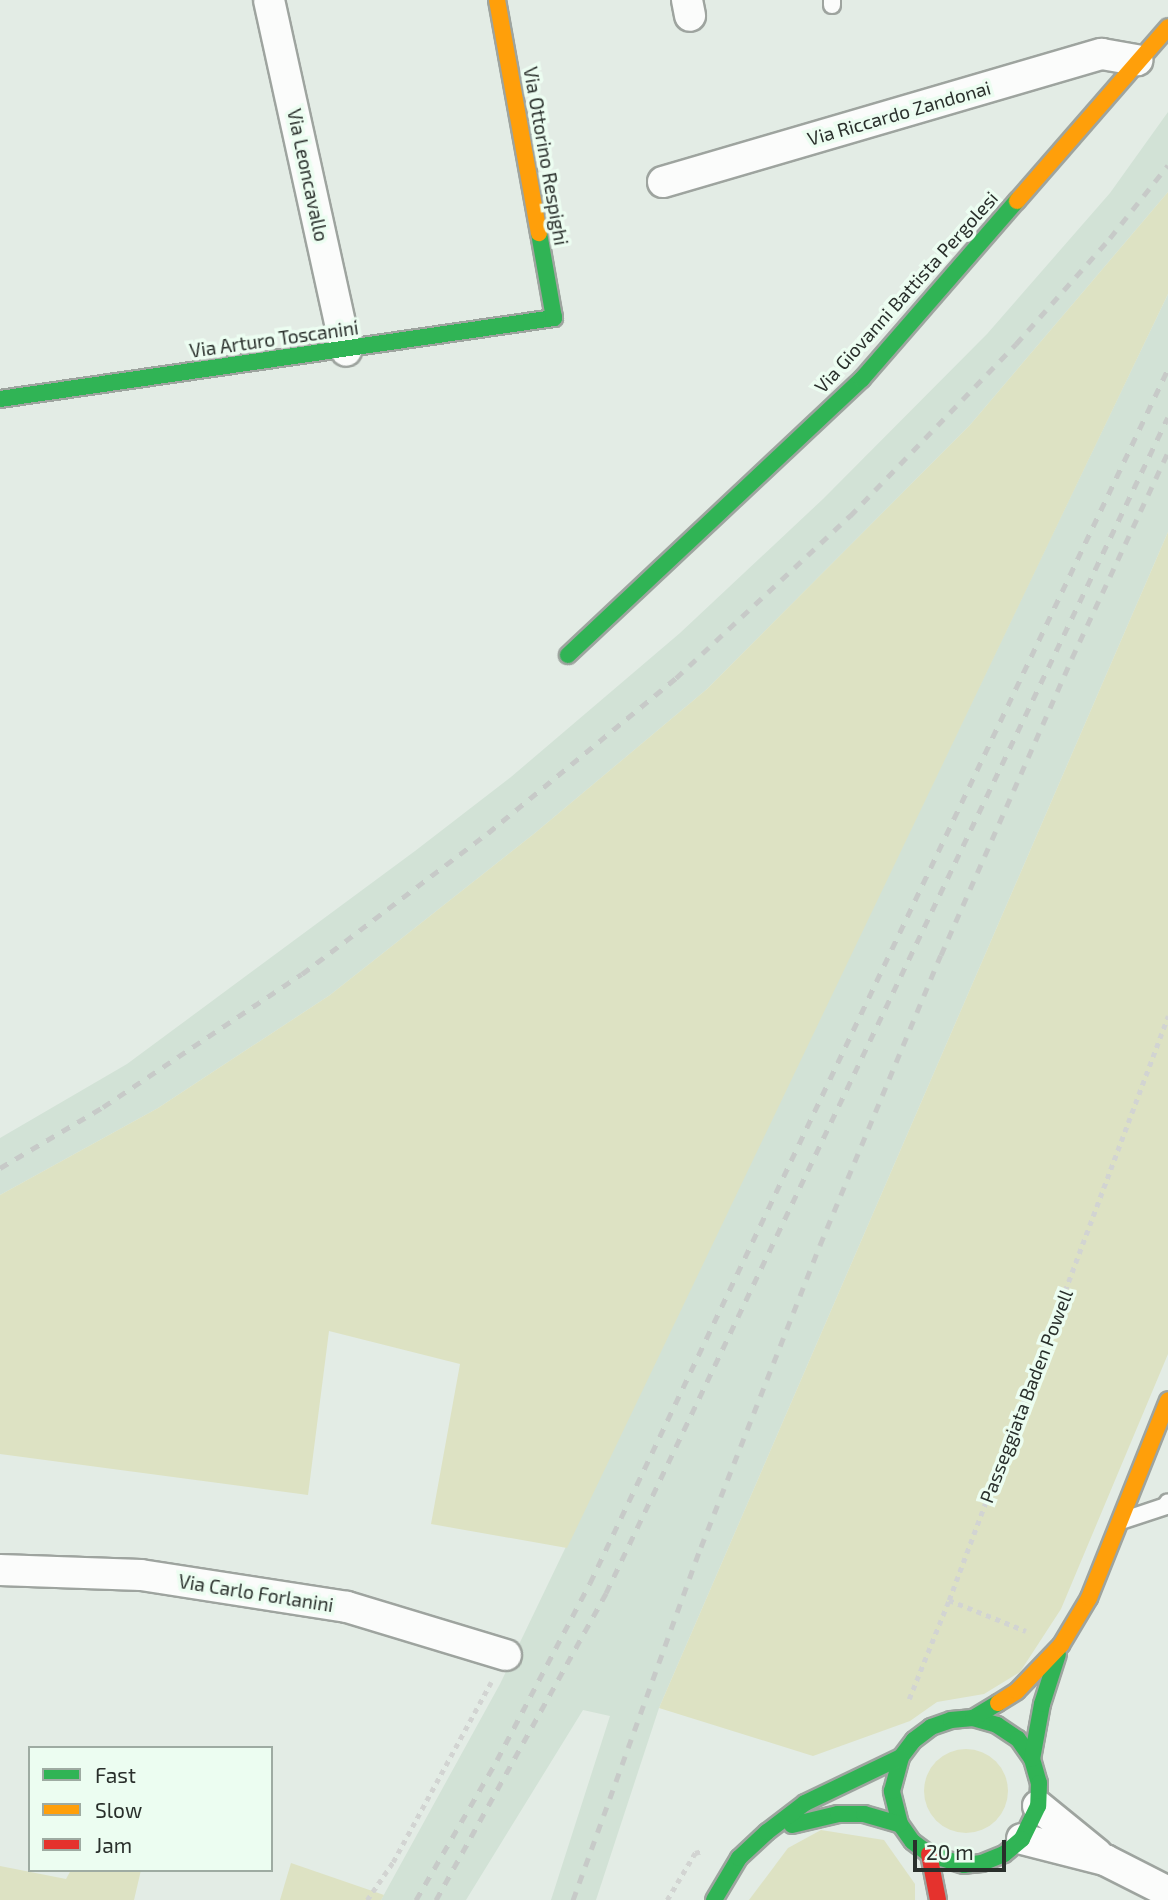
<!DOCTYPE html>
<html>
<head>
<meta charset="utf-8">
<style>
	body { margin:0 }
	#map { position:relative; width:1168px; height:1900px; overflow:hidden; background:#e3ece5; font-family:"Exo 2",sans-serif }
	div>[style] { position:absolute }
	.built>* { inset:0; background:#d2e2d6 }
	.green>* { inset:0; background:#dde2c3 }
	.round { border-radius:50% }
	.path>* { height:4.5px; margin-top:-2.25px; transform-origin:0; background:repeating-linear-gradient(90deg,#d2d4d2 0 5px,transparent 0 10px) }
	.roads { filter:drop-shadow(2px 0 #9ea49f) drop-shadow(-2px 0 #9ea49f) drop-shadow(0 2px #9ea49f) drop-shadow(0 -2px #9ea49f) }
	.lane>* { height:16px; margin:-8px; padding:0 8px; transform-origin:8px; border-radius:8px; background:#fbfcfb }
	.street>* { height:30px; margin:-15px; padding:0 15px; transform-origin:15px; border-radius:15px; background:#fbfcfb }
	.fast>* { height:16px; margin:-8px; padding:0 8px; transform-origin:8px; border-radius:8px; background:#30b455 }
	.slow>* { height:16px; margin:-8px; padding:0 8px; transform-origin:8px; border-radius:8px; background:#ff9f0a }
	.jam>* { height:16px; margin:-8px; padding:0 8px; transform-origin:8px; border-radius:8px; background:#e5322d }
	.rail>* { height:5px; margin-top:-2.5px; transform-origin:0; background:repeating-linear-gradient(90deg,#c7cac8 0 9px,transparent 0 18px) }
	span { translate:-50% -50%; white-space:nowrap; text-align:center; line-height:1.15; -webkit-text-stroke:7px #ecfdf1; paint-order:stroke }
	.street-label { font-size:19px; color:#292f2b }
	.legend { position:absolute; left:28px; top:1746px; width:245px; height:126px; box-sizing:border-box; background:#ecfdf1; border:2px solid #9eaba2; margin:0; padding:9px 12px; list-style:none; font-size:21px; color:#292f2b }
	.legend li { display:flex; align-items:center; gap:14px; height:35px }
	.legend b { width:35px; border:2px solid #9eaba2 }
	.scale { position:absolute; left:913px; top:1840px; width:93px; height:32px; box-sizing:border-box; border:4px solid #292f2b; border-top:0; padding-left:9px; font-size:21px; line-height:24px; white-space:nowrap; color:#292f2b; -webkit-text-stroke:5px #ecfdf1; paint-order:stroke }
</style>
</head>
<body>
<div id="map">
	<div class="built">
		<div style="clip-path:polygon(1168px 112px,1168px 192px,970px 425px,707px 689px,535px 833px,330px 995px,158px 1108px,0 1195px,0 1138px,127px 1064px,415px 851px,511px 777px,680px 633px,823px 499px,987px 334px,1110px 193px)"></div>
		<div style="clip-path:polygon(1168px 294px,1168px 532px,659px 1708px,596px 1900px,551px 1900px,610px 1716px,583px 1710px,466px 1900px,381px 1900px,500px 1684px)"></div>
	</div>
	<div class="green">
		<div style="clip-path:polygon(1168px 192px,1168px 294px,567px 1548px,431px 1524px,460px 1364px,329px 1331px,308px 1495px,0 1454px,0 1195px,158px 1108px,330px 995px,535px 833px,707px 689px,970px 425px)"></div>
		<div style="clip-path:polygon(1168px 532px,1168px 1354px,1061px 1609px,1020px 1672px,984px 1694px,937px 1702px,910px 1721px,813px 1756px,659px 1708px)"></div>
		<div class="round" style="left:924px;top:1749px;width:84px;height:84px"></div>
		<div style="clip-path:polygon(821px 1830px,884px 1840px,915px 1884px,915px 1900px,749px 1900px,788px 1848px)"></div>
		<div style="clip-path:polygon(291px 1863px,384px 1895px,381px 1900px,280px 1900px)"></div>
		<div style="clip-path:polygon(0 1866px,66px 1879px,71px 1870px,141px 1870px,134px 1900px,0 1900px)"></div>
	</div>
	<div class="path">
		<div style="left:949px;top:1600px;width:83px;rotate:21.9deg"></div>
		<div style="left:909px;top:1699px;width:107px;rotate:-68deg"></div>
		<div style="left:949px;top:1600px;width:624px;rotate:-69.44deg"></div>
		<div style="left:367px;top:1900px;width:46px;rotate:-55.6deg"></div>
		<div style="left:393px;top:1862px;width:205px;rotate:-61.4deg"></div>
		<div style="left:667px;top:1900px;width:55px;rotate:-59.2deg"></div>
		<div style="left:695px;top:1853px;width:7px;rotate:-16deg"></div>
	</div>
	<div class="roads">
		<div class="lane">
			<div style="left:832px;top:0;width:5px;rotate:90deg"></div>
			<div style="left:1124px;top:1520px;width:44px;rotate:-18.4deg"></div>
			<div style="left:1166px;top:1506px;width:4px;rotate:-63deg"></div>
		</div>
		<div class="street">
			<div style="left:269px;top:0;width:359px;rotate:77.6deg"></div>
			<div style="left:687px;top:0;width:16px;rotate:79deg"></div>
			<div style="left:663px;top:182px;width:457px;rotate:-16.3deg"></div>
			<div style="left:1102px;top:54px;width:36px;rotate:10deg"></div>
			<div style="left:0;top:1570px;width:141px;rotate:2deg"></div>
			<div style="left:141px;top:1575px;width:208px;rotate:8.8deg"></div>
			<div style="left:347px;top:1607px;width:166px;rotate:16.8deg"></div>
			<div style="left:1038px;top:1806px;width:76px;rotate:39.1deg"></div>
			<div style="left:1022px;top:1839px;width:86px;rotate:14.2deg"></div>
			<div style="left:1105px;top:1860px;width:71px;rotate:26.9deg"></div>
		</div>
		<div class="fast">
			<div style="left:0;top:399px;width:560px;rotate:-8.32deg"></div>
			<div style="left:554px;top:318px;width:86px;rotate:-100deg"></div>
			<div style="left:568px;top:655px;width:403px;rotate:-43.2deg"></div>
			<div style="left:862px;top:379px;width:236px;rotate:-49deg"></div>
			<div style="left:973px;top:1718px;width:25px;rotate:16deg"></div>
			<div style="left:997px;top:1725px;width:25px;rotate:34deg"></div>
			<div style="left:1018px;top:1739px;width:24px;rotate:55deg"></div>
			<div style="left:1032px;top:1759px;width:25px;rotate:74deg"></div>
			<div style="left:1039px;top:1783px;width:23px;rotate:92deg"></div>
			<div style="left:1038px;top:1806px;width:37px;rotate:116deg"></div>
			<div style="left:1022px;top:1839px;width:23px;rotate:140deg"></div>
			<div style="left:1004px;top:1854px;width:24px;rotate:158deg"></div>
			<div style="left:982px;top:1863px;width:18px;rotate:174deg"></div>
			<div style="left:964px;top:1865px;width:37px;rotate:-163deg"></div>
			<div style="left:929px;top:1854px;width:21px;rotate:-143deg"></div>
			<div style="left:912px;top:1841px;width:21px;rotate:-125deg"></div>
			<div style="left:900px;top:1824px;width:34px;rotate:-104deg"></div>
			<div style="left:892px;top:1791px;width:35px;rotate:-75deg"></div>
			<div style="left:901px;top:1757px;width:21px;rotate:-53deg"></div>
			<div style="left:914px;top:1740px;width:21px;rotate:-37deg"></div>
			<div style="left:931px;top:1727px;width:21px;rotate:-19deg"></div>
			<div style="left:951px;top:1720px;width:22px;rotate:-5deg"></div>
			<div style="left:973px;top:1718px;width:29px;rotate:-31deg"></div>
			<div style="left:1032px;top:1759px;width:56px;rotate:-79.7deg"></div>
			<div style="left:1042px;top:1704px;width:52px;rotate:-72.3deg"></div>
			<div style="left:792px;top:1825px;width:47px;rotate:-13.4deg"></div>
			<div style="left:838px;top:1814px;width:26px"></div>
			<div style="left:864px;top:1814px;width:37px;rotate:16deg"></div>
			<div style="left:714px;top:1900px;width:49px;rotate:-59.2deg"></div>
			<div style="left:739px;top:1858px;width:38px;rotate:-43deg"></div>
			<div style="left:767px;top:1832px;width:48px;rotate:-37.3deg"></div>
			<div style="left:805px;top:1803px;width:106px;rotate:-25.6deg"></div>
		</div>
		<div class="slow">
			<div style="left:497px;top:0;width:237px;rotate:79.8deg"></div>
			<div style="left:1017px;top:201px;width:230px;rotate:-49deg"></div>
			<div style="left:998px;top:1703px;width:22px;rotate:-32deg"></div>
			<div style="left:1017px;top:1691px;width:64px;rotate:-46.3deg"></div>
			<div style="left:1061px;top:1645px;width:55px;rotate:-59.2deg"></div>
			<div style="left:1089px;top:1598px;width:213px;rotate:-68.2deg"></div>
		</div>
		<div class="jam">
			<div style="left:929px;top:1854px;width:47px;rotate:78.9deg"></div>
		</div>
	</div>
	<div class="rail">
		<div style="left:0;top:1168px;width:120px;rotate:-30.6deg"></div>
		<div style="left:103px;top:1107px;width:239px;rotate:-33.8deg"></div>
		<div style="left:302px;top:974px;width:233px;rotate:-37.2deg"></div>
		<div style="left:488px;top:833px;width:244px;rotate:-39.5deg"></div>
		<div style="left:676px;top:678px;width:238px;rotate:-43deg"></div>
		<div style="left:850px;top:516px;width:239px;rotate:-46deg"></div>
		<div style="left:1016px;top:344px;width:142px;rotate:-48.4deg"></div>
		<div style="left:1110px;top:238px;width:93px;rotate:-51.5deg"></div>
		<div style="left:416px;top:1900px;width:162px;rotate:-59.9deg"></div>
		<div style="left:497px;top:1760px;width:200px;rotate:-62.3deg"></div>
		<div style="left:590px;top:1583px;width:1345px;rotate:-64.54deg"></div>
		<div style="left:436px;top:1900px;width:351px;rotate:-61deg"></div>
		<div style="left:606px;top:1593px;width:1303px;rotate:-64.46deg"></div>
		<div style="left:573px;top:1900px;width:375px;rotate:-70.1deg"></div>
		<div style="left:701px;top:1547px;width:325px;rotate:-68.5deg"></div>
		<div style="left:820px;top:1245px;width:314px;rotate:-67.4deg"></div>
		<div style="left:941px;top:955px;width:325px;rotate:-66.2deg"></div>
		<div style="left:1072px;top:658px;width:227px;rotate:-65deg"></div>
	</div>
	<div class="street-label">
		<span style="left:899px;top:113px;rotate:-16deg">Via Riccardo Zandonai</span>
		<span style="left:546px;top:156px;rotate:80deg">Via Ottorino Respighi</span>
		<span style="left:308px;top:175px;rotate:78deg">Via Leoncavallo</span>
		<span style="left:906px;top:292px;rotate:-48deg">Via Giovanni Battista Pergolesi</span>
		<span style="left:274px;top:339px;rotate:-8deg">Via Arturo Toscanini</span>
		<span style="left:1026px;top:1396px;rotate:-69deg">Passeggiata Baden Powell</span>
		<span style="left:256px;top:1593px;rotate:9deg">Via Carlo Forlanini</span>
	</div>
	<ul class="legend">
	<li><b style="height:9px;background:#30b455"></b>Fast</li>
	<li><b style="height:9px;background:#ff9f0a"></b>Slow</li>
	<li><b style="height:9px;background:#e5322d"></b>Jam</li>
	</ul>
	<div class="scale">20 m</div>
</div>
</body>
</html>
